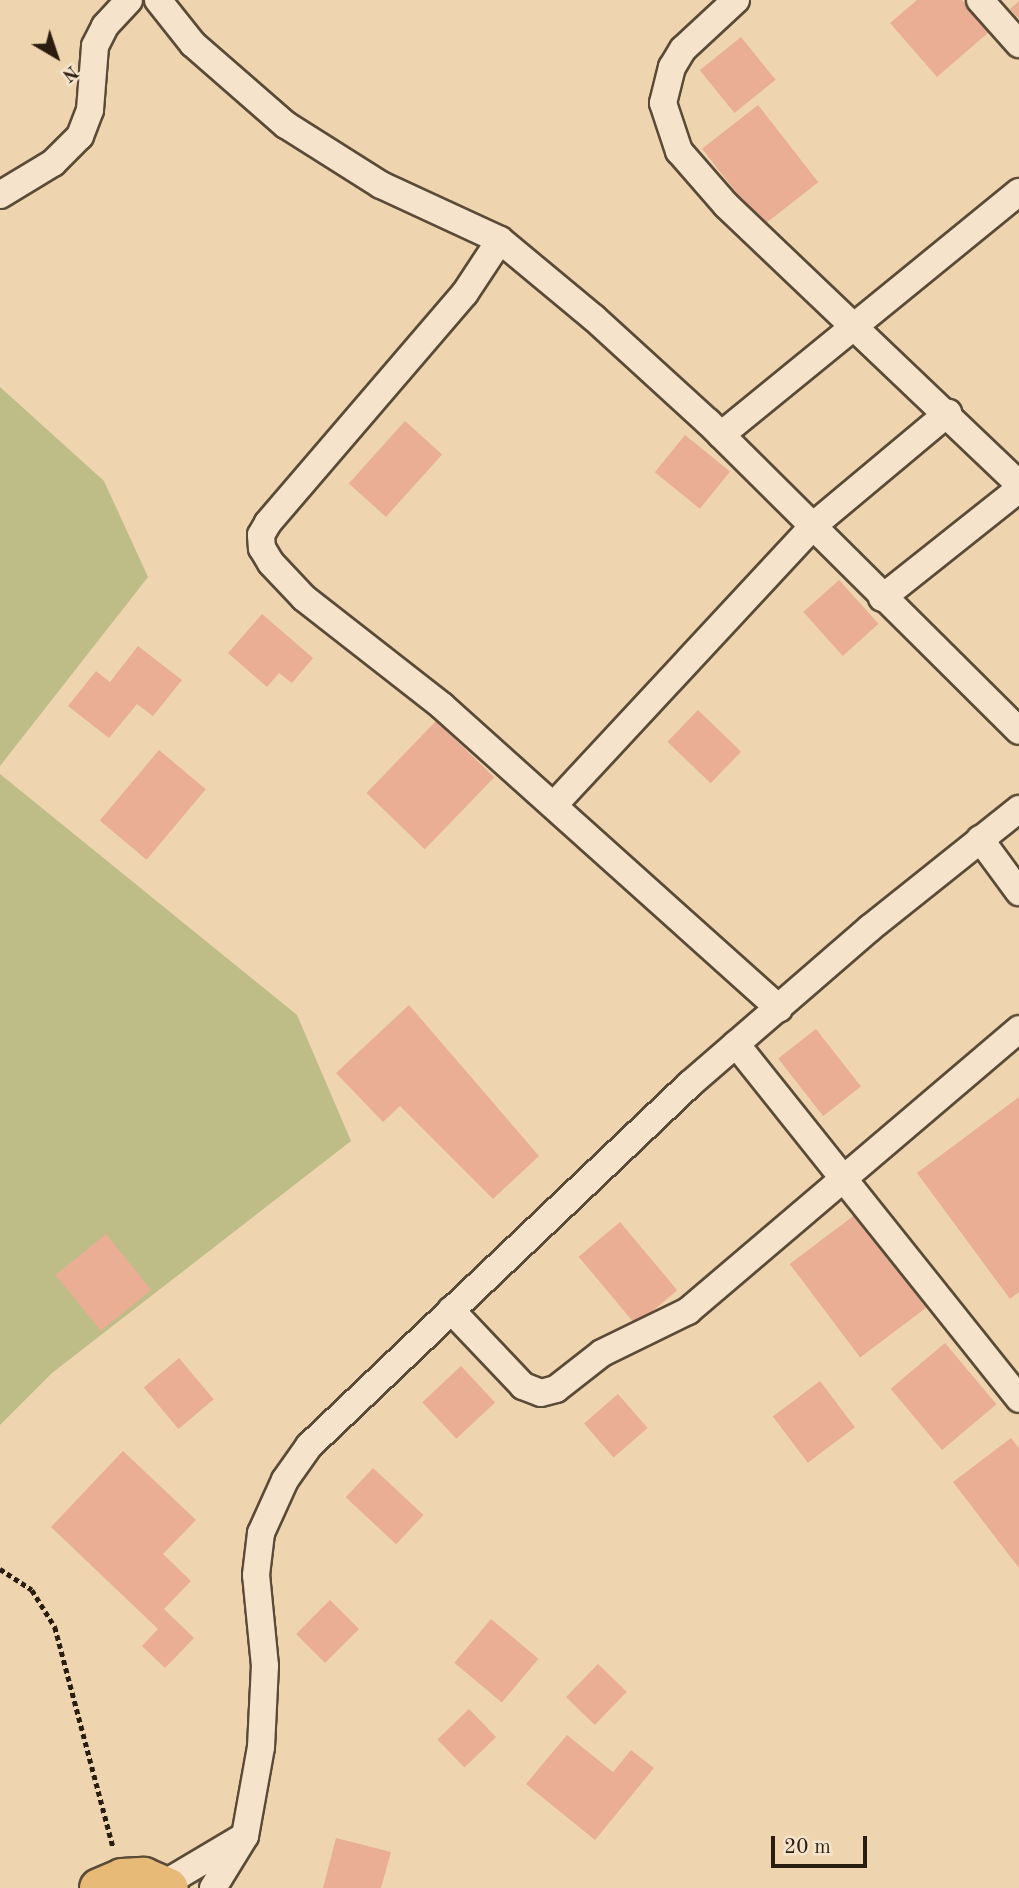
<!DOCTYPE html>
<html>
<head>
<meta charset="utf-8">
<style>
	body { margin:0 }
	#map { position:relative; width:1019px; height:1888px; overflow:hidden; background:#efd5af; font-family:"Old Standard TT",serif }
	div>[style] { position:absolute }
	.green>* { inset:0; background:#bebc87 }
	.building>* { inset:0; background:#e9ae94; transform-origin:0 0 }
	.path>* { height:4.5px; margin-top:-2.25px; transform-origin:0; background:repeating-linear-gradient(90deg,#291d10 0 5px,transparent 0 8.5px) }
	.roads { filter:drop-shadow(2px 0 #5a4b38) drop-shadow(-2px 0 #5a4b38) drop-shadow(0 2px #5a4b38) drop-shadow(0 -2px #5a4b38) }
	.street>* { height:26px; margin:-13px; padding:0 13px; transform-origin:13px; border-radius:13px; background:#f5e4cb }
	.primary>* { height:38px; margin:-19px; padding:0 19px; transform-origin:19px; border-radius:19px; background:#e8ba78 }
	span { translate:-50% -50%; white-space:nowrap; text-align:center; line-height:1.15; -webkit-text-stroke:5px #f5e4cb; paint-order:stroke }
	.north { position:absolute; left:21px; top:21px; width:70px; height:70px; -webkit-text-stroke:5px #f5e4cb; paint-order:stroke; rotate:141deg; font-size:19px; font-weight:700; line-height:28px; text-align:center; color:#291d10 }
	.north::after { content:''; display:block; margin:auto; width:24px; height:32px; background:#291d10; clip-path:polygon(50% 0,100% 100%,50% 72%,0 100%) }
	.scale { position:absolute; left:771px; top:1836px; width:96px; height:32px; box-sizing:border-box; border:4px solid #291d10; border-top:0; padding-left:9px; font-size:21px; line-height:24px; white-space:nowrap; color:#291d10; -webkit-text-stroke:5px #f5e4cb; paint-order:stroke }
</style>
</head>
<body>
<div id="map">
	<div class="green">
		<div style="clip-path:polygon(0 387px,104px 481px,148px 577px,0 766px)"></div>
		<div style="clip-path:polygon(0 774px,297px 1015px,351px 1141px,52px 1373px,0 1425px)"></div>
	</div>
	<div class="building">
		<div style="clip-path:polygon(917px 0,962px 0,989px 32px,937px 77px,890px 23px)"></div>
		<div style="clip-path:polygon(1019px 1px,1019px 19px,1010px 9px)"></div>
		<div style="left:741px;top:37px;width:55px;height:53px;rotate:51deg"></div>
		<div style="left:758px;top:105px;width:98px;height:71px;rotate:52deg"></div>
		<div style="left:405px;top:421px;width:50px;height:84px;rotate:42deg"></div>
		<div style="left:685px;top:435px;width:58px;height:48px;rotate:39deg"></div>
		<div style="left:839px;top:580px;width:59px;height:48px;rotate:48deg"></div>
		<div style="clip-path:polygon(262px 614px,313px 658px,292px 683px,279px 673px,267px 687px,228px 653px)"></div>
		<div style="clip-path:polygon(138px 646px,182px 680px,153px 716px,137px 704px,109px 738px,68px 706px,96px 671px,110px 682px)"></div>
		<div style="left:698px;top:710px;width:60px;height:44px;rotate:44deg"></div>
		<div style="left:436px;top:721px;width:81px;height:100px;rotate:44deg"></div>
		<div style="left:159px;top:750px;width:61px;height:92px;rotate:40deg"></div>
		<div style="clip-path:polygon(409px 1005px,539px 1156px,493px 1199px,400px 1106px,383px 1122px,336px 1073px)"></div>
		<div style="left:816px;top:1029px;width:73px;height:48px;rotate:52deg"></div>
		<div style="clip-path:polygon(1019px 1097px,1019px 1292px,1010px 1299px,917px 1173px)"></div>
		<div style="left:856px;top:1214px;width:117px;height:83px;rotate:53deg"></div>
		<div style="left:620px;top:1222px;width:89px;height:54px;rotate:50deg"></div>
		<div style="left:106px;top:1234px;width:72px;height:65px;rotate:51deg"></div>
		<div style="left:945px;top:1343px;width:80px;height:71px;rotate:50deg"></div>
		<div style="left:179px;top:1358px;width:54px;height:46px;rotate:50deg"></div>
		<div style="left:461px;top:1366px;width:50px;height:53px;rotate:47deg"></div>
		<div style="left:820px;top:1381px;width:58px;height:59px;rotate:53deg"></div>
		<div style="left:618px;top:1394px;width:45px;height:45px;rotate:49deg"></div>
		<div style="clip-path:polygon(1011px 1438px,1019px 1448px,1019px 1568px,953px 1482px)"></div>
		<div style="clip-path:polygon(123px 1451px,196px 1520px,163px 1554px,191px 1581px,164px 1609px,194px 1638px,165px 1668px,142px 1646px,158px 1629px,51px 1527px)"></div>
		<div style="left:373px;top:1468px;width:69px;height:40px;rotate:43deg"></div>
		<div style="left:330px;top:1600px;width:41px;height:48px;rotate:45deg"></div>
		<div style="left:491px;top:1619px;width:62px;height:57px;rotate:40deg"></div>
		<div style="left:598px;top:1664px;width:40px;height:46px;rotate:44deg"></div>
		<div style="left:469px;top:1709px;width:39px;height:44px;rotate:46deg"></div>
		<div style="clip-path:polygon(567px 1735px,613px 1772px,631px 1750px,654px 1768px,595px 1840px,526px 1784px)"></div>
		<div style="clip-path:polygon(336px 1838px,391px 1852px,381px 1888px,323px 1888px)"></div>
	</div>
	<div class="path">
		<div style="left:0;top:1569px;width:38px;rotate:33deg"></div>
		<div style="left:32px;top:1590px;width:44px;rotate:58.1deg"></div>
		<div style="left:55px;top:1627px;width:228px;rotate:75.2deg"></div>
	</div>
	<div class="roads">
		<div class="street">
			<div style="left:158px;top:0;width:56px;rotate:51.5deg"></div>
			<div style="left:193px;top:44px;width:123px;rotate:41.1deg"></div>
			<div style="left:286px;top:125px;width:112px;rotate:32.3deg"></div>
			<div style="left:381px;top:185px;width:131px;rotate:24.8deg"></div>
			<div style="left:500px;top:240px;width:122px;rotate:39.7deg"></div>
			<div style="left:594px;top:318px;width:154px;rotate:42.4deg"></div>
			<div style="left:708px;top:422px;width:438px;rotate:44.8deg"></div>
			<div style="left:736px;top:0;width:72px;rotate:137.2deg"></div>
			<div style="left:683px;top:49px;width:21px;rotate:121deg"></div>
			<div style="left:672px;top:67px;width:37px;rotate:104deg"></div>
			<div style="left:663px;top:103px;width:51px;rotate:71.6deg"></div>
			<div style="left:679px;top:151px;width:72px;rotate:49deg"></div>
			<div style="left:726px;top:205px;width:405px;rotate:43.6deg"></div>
			<div style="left:980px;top:0;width:59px;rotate:48.4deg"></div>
			<div style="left:0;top:195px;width:62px;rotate:-31.1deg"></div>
			<div style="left:53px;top:163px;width:38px;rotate:-45deg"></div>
			<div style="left:80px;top:136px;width:28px;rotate:-69deg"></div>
			<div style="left:90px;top:110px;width:64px;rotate:-85.5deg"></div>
			<div style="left:95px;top:46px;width:22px;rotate:-63deg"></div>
			<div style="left:105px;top:26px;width:35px;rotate:-47deg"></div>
			<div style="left:500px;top:240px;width:64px;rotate:123.4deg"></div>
			<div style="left:465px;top:293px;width:303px;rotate:130.6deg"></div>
			<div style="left:268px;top:523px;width:14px;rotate:120deg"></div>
			<div style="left:261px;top:535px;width:13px;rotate:86deg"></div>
			<div style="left:262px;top:548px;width:17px;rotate:59deg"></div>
			<div style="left:271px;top:563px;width:48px;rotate:46.7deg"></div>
			<div style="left:304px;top:598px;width:175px;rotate:38deg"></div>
			<div style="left:442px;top:706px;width:453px;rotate:41.9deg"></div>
			<div style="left:721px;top:435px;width:385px;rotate:-39.2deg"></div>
			<div style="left:882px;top:598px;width:175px;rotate:-38.5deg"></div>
			<div style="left:554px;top:805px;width:382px;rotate:-47.1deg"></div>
			<div style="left:814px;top:525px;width:175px;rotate:-39.9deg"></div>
			<div style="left:980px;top:839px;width:66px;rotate:53.7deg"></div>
			<div style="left:736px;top:1044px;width:454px;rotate:51.4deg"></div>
			<div style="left:451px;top:1310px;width:105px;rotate:46.5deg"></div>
			<div style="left:523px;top:1386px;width:19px;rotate:21deg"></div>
			<div style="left:541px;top:1393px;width:16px;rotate:-15deg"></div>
			<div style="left:556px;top:1389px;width:58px;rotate:-38deg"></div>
			<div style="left:602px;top:1353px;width:96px;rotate:-26deg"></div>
			<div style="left:688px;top:1311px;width:435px;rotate:-40.4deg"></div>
			<div style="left:164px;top:1884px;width:94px;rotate:-30.7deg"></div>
			<div style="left:213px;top:1888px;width:61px;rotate:-58.4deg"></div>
			<div style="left:245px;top:1836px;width:90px;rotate:-79.8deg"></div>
			<div style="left:261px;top:1747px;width:81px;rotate:-87.2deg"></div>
			<div style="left:265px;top:1666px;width:91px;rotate:-95.6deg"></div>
			<div style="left:256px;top:1575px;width:42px;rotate:-83.2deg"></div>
			<div style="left:261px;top:1533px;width:58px;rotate:-65.6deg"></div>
			<div style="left:285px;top:1480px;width:42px;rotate:-54.8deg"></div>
			<div style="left:309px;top:1446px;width:526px;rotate:-43.54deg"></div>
			<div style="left:690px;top:1084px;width:238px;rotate:-40.9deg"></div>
			<div style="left:870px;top:928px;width:191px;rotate:-38.6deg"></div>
		</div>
		<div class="primary">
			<div style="left:99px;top:1888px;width:25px;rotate:-23deg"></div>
			<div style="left:122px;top:1878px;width:22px;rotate:-3deg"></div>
			<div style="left:144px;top:1877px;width:27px;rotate:24deg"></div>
		</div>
	</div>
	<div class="north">N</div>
	<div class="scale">20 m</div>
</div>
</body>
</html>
